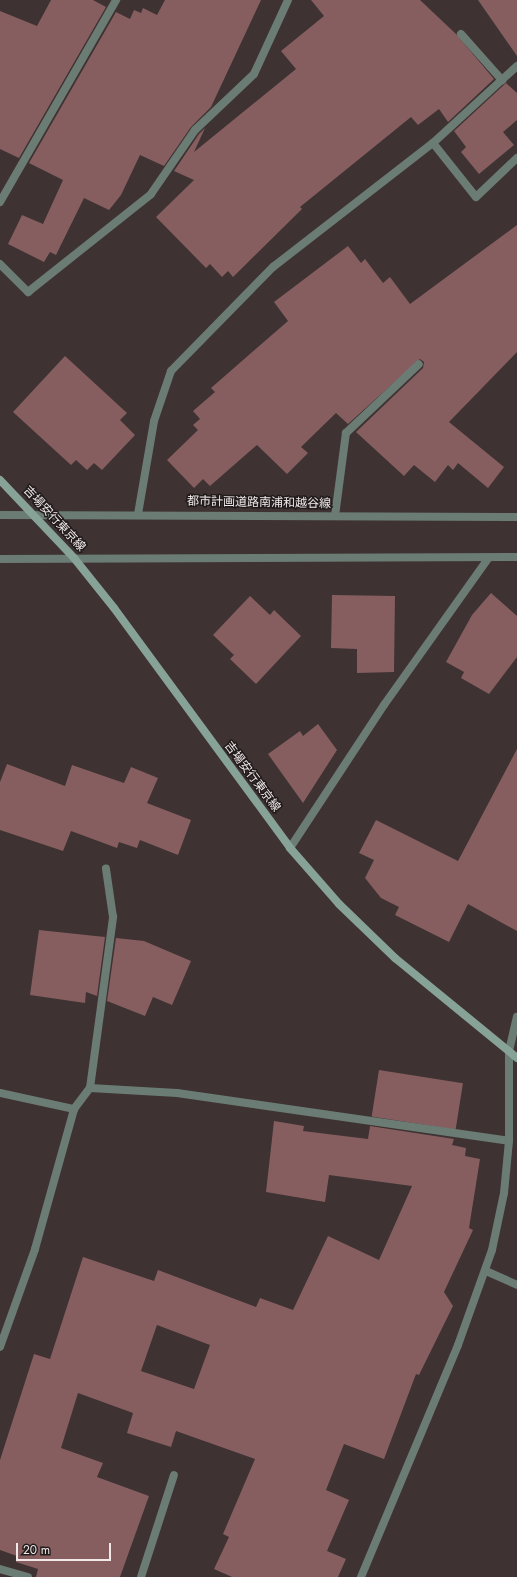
<!DOCTYPE html>
<html>
<head>
<meta charset="utf-8">
<style>
	body { margin:0 }
	#map { position:relative; width:517px; height:1577px; overflow:hidden; background:#3e3232; font-family:Jost,"Noto Sans JP",sans-serif }
	div>[style] { position:absolute }
	.building>* { inset:0; background:#865e5f; transform-origin:0 0 }
	.service>* { height:8px; margin:-4px; padding:0 4px; transform-origin:4px; border-radius:4px; background:#6a7c74 }
	.minor>* { height:8px; margin:-4px; padding:0 4px; transform-origin:4px; border-radius:4px; background:#6a7c74 }
	.tertiary>* { height:8px; margin:-4px; padding:0 4px; transform-origin:4px; border-radius:4px; background:#6a7c74 }
	.secondary>* { height:8px; margin:-4px; padding:0 4px; transform-origin:4px; border-radius:4px; background:#87a397 }
	span { translate:-50% -50%; white-space:nowrap; text-align:center; line-height:1.15; -webkit-text-stroke:3px #211b1b; paint-order:stroke }
	.street-label { font-size:12px; color:#f1e9e9 }
	.scale { position:absolute; left:16px; top:1543px; width:95px; height:18px; box-sizing:border-box; border:2px solid #f1e9e9; border-top:0; padding-left:5px; font-size:12px; line-height:14px; white-space:nowrap; color:#f1e9e9; -webkit-text-stroke:3px #211b1b; paint-order:stroke }
</style>
</head>
<body>
<div id="map">
	<div class="building">
		<div style="clip-path:polygon(51px 0,93px 0,106px 7px,19px 158px,0 149px,0 11px,37px 26px)"></div>
		<div style="clip-path:polygon(165px 0,261px 0,211px 107px,191px 127px,164px 166px,140px 155px,121px 195px,109px 210px,84px 198px,56px 255px,50px 252px,44px 262px,8px 244px,22px 215px,43px 224px,63px 180px,29px 163px,116px 12px,130px 19px,134px 10px,141px 13px,143px 8px,157px 15px)"></div>
		<div style="clip-path:polygon(311px 0,420px 0,456px 34px,494px 79px,448px 122px,439px 109px,418px 125px,411px 117px,300px 207px,302px 209px,233px 277px,228px 271px,222px 277px,210px 264px,206px 268px,156px 217px,194px 180px,174px 171px,199px 134px,205px 128px,194px 152px,296px 69px,281px 51px,324px 16px)"></div>
		<div style="clip-path:polygon(478px 0,517px 0,517px 56px)"></div>
		<div style="clip-path:polygon(506px 83px,517px 93px,517px 120px,503px 132px,514px 145px,479px 174px,461px 152px,466px 147px,454px 131px)"></div>
		<div style="clip-path:polygon(517px 225px,517px 352px,449px 422px,504px 467px,488px 488px,458px 463px,453px 470px,448px 465px,435px 482px,414px 465px,404px 476px,356px 432px,423px 368px,424px 362px,420px 359px,348px 424px,336px 413px,301px 447px,308px 453px,287px 474px,257px 445px,210px 486px,203px 479px,194px 488px,167px 460px,198px 430px,193px 425px,200px 419px,193px 411px,215px 392px,211px 388px,288px 321px,274px 302px,348px 246px,361px 263px,365px 259px,383px 283px,390px 277px,410px 304px)"></div>
		<div style="clip-path:polygon(65px 356px,127px 413px,120px 420px,135px 435px,102px 470px,94px 463px,87px 470px,76px 460px,71px 465px,13px 412px)"></div>
		<div style="clip-path:polygon(491px 593px,517px 616px,517px 657px,489px 694px,461px 678px,464px 672px,446px 662px,472px 615px)"></div>
		<div style="clip-path:polygon(332px 595px,395px 596px,394px 672px,357px 673px,357px 649px,331px 648px)"></div>
		<div style="clip-path:polygon(250px 596px,270px 615px,274px 610px,301px 636px,256px 684px,230px 659px,234px 655px,213px 635px)"></div>
		<div style="clip-path:polygon(318px 724px,337px 750px,303px 803px,268px 754px,300px 731px,303px 736px)"></div>
		<div style="clip-path:polygon(517px 749px,517px 931px,468px 904px,449px 942px,395px 915px,399px 907px,381px 898px,365px 878px,374px 860px,359px 853px,376px 820px,458px 861px)"></div>
		<div style="clip-path:polygon(7px 764px,65px 786px,72px 765px,124px 783px,131px 767px,158px 778px,147px 803px,191px 820px,178px 855px,140px 840px,137px 848px,119px 842px,117px 848px,71px 831px,63px 851px,0 830px,0 782px)"></div>
		<div style="clip-path:polygon(39px 930px,105px 937px,97px 996px,86px 992px,85px 1003px,30px 995px)"></div>
		<div style="clip-path:polygon(116px 938px,144px 941px,191px 961px,172px 1005px,153px 997px,145px 1016px,107px 1001px)"></div>
		<div style="left:379px;top:1070px;width:85px;height:47px;rotate:9deg"></div>
		<div style="clip-path:polygon(evenodd,274px 1121px,304px 1126px,303px 1131px,368px 1139px,370px 1126px,454px 1139px,452px 1145px,466px 1148px,465px 1156px,480px 1159px,469px 1228px,473px 1230px,444px 1292px,453px 1306px,419px 1375px,416px 1374px,384px 1459px,344px 1444px,326px 1490px,349px 1500px,327px 1551px,346px 1559px,338px 1577px,232px 1577px,214px 1569px,229px 1537px,223px 1534px,255px 1459px,176px 1431px,171px 1447px,127px 1433px,133px 1413px,78px 1393px,61px 1448px,103px 1463px,97px 1477px,149px 1496px,120px 1577px,36px 1577px,38px 1569px,16px 1562px,17px 1556px,0 1550px,0 1460px,34px 1354px,50px 1359px,83px 1257px,154px 1281px,158px 1270px,256px 1307px,260px 1298px,293px 1310px,328px 1236px,379px 1260px,412px 1186px,329px 1175px,325px 1202px,266px 1192px,274px 1121px,157px 1325px,210px 1345px,194px 1389px,141px 1371px,157px 1325px)"></div>
	</div>
	<div class="service">
		<div style="left:461px;top:34px;width:62px;rotate:48.3deg"></div>
		<div style="left:335px;top:516px;width:84px;rotate:-82.5deg"></div>
		<div style="left:346px;top:433px;width:100px;rotate:-43.4deg"></div>
		<div style="left:90px;top:1088px;width:173px;rotate:-82.3deg"></div>
		<div style="left:113px;top:917px;width:49px;rotate:-98.3deg"></div>
		<div style="left:486px;top:1271px;width:34px;rotate:24deg"></div>
		<div style="left:141px;top:1577px;width:107px;rotate:-72.1deg"></div>
	</div>
	<div class="minor">
		<div style="left:433px;top:143px;width:69px;rotate:51.5deg"></div>
		<div style="left:476px;top:197px;width:57px;rotate:-43.6deg"></div>
		<div style="left:0;top:202px;width:233px;rotate:-60.1deg"></div>
		<div style="left:0;top:264px;width:40px;rotate:45deg"></div>
		<div style="left:28px;top:292px;width:157px;rotate:-38.5deg"></div>
		<div style="left:151px;top:194px;width:78px;rotate:-55.5deg"></div>
		<div style="left:195px;top:130px;width:81px;rotate:-43.5deg"></div>
		<div style="left:254px;top:74px;width:81px;rotate:-65.3deg"></div>
		<div style="left:138px;top:514px;width:94px;rotate:-80.2deg"></div>
		<div style="left:154px;top:421px;width:53px;rotate:-71.2deg"></div>
		<div style="left:171px;top:371px;width:146px;rotate:-45.6deg"></div>
		<div style="left:273px;top:267px;width:202px;rotate:-37.8deg"></div>
		<div style="left:433px;top:143px;width:114px;rotate:-42.5deg"></div>
		<div style="left:290px;top:848px;width:171px;rotate:-56.7deg"></div>
		<div style="left:384px;top:705px;width:181px;rotate:-54.6deg"></div>
		<div style="left:0;top:1093px;width:76px;rotate:12.2deg"></div>
		<div style="left:74px;top:1109px;width:26px;rotate:-53deg"></div>
		<div style="left:90px;top:1088px;width:87px;rotate:3.3deg"></div>
		<div style="left:177px;top:1093px;width:335px;rotate:8.2deg"></div>
		<div style="left:0;top:1347px;width:104px;rotate:-70.3deg"></div>
		<div style="left:35px;top:1249px;width:145px;rotate:-74.4deg"></div>
		<div style="left:0;top:1569px;width:29px;rotate:16deg"></div>
	</div>
	<div class="tertiary">
		<div style="left:0;top:515px;width:517px;rotate:0.22deg"></div>
		<div style="left:0;top:559px;width:517px;rotate:-0.22deg"></div>
		<div style="left:361px;top:1577px;width:251px;rotate:-67.3deg"></div>
		<div style="left:458px;top:1345px;width:101px;rotate:-70.3deg"></div>
		<div style="left:492px;top:1250px;width:58px;rotate:-78.1deg"></div>
		<div style="left:504px;top:1193px;width:52px;rotate:-84.5deg"></div>
		<div style="left:509px;top:1141px;width:90px;rotate:-90deg"></div>
		<div style="left:509px;top:1051px;width:35px;rotate:-77deg"></div>
	</div>
	<div class="secondary">
		<div style="left:0;top:480px;width:108px;rotate:46.5deg"></div>
		<div style="left:74px;top:558px;width:64px;rotate:51.3deg"></div>
		<div style="left:114px;top:608px;width:298px;rotate:53.7deg"></div>
		<div style="left:290px;top:848px;width:74px;rotate:48.8deg"></div>
		<div style="left:339px;top:904px;width:78px;rotate:44deg"></div>
		<div style="left:395px;top:958px;width:158px;rotate:39.3deg"></div>
	</div>
	<div class="street-label">
		<span style="left:259px;top:503px;rotate:1deg">都市計画道路南浦和越谷線</span>
		<span style="left:54px;top:519px;rotate:47deg">吉場安行東京線</span>
		<span style="left:252px;top:777px;rotate:53deg">吉場安行東京線</span>
	</div>
	<div class="scale">20 m</div>
</div>
</body>
</html>
